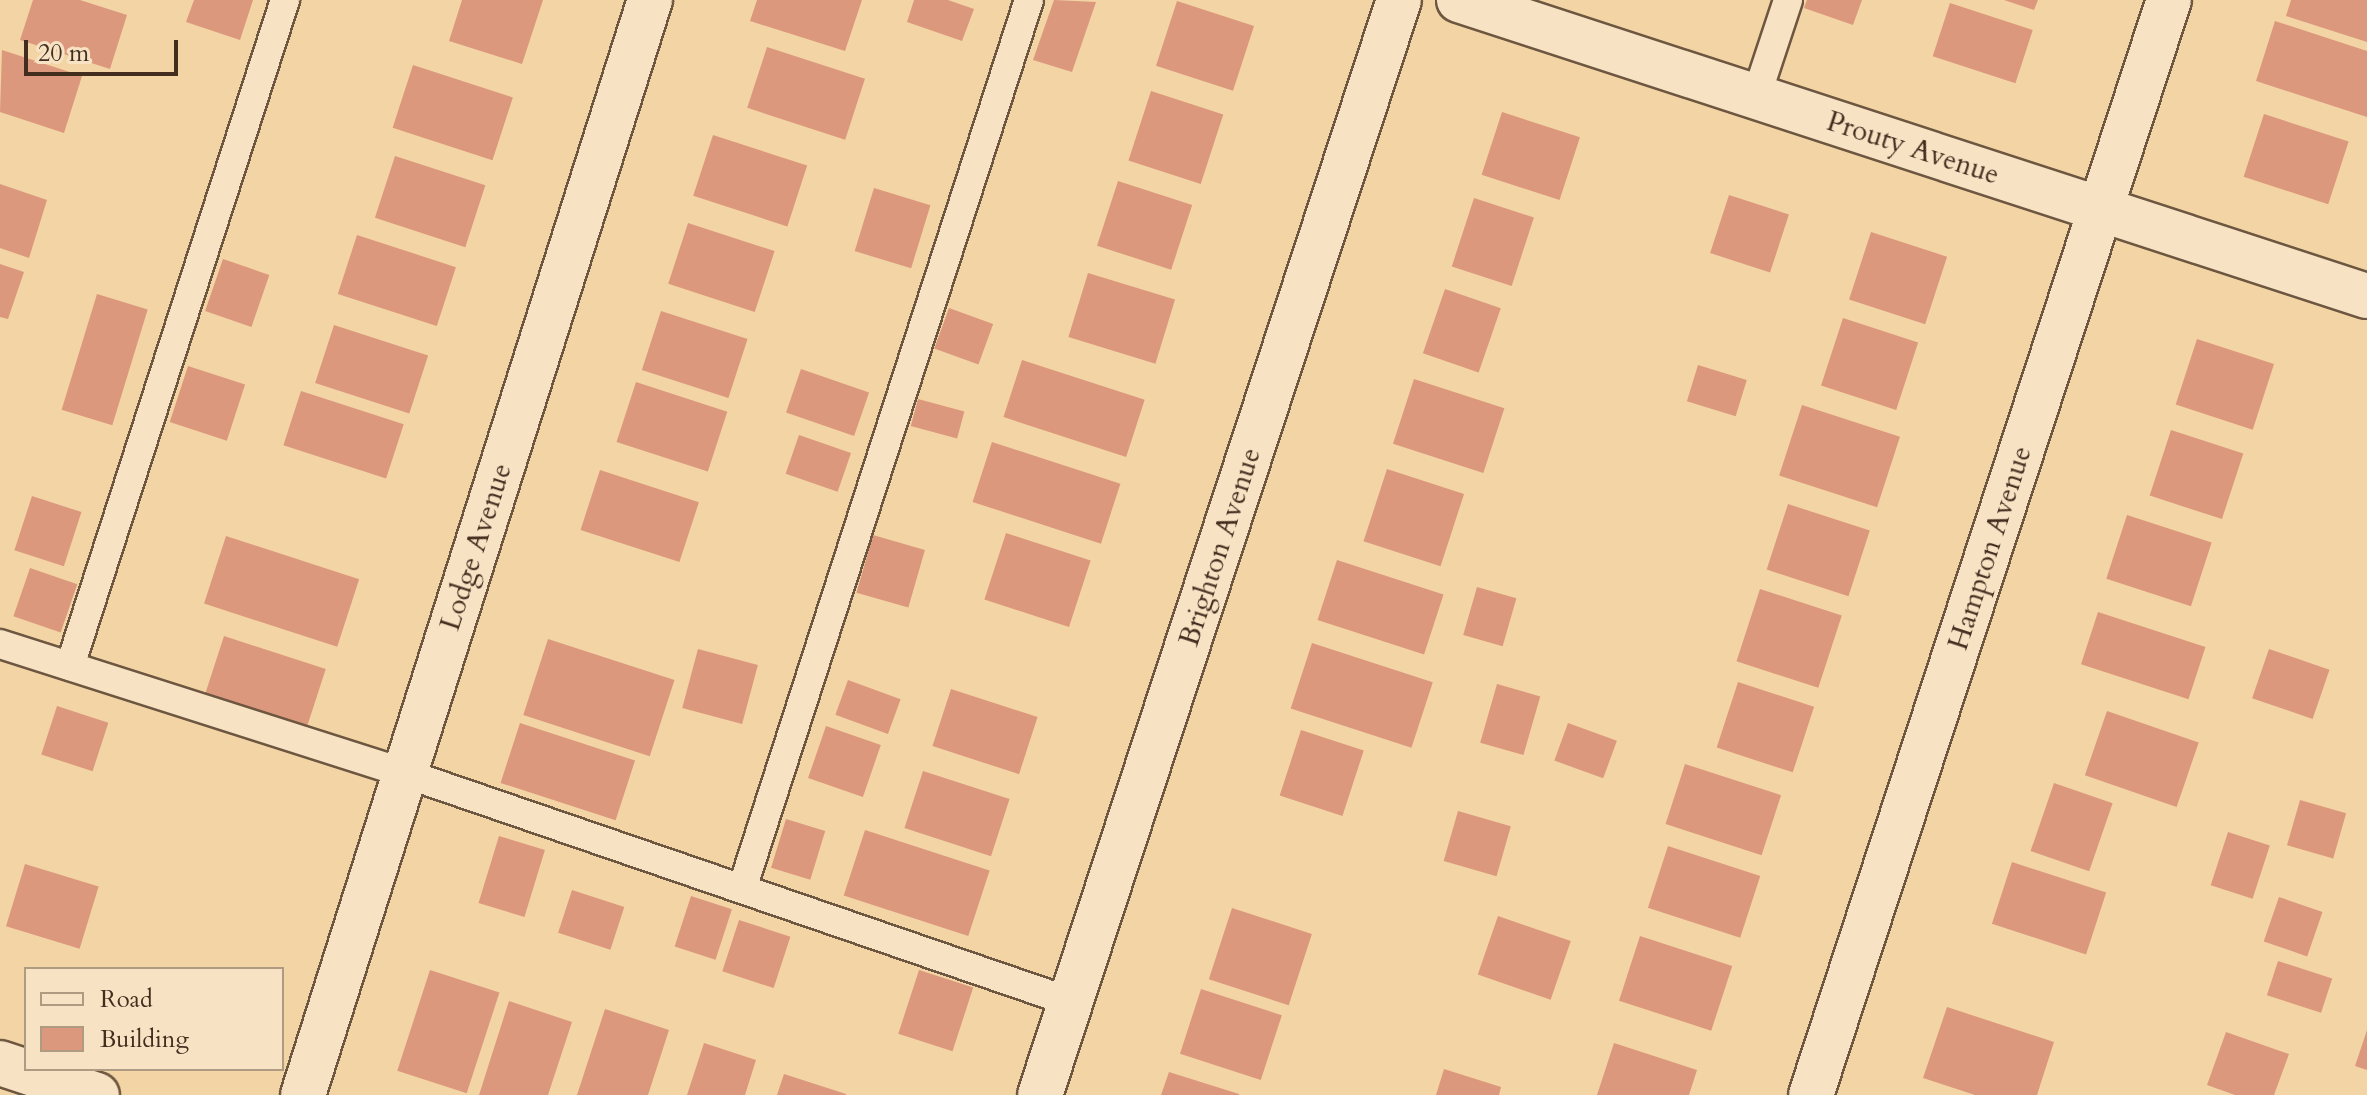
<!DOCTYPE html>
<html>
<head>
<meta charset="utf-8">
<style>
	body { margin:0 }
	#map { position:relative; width:2367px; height:1095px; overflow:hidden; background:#f3d4a5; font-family:Cardo,serif }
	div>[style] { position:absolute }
	.building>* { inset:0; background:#dc987d; transform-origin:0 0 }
	.roads { filter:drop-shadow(2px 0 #6e5740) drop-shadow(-2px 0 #6e5740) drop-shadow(0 2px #6e5740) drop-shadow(0 -2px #6e5740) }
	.lane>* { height:28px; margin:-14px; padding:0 14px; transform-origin:14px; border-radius:14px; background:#f7e3c4 }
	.street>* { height:44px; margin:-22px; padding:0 22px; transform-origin:22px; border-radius:22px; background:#f7e3c4 }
	.secondary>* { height:44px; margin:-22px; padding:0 22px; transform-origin:22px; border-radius:22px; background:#f7e3c4 }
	span { translate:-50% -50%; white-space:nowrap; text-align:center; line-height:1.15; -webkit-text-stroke:6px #f7e3c4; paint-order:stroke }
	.street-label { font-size:28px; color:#422d1f }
	.legend { position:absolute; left:24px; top:967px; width:260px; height:104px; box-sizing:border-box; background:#f7e3c4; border:2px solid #af9a82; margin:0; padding:10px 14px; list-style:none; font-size:24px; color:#422d1f }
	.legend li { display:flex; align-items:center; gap:16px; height:40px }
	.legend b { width:40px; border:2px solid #af9a82 }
	.scale { position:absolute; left:24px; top:40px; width:154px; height:36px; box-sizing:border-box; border:4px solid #422d1f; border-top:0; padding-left:10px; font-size:24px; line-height:28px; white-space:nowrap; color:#422d1f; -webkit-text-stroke:6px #f7e3c4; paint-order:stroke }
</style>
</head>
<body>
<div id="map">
	<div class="building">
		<div style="clip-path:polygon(33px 0,80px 0,127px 15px,110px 69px,20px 40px)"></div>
		<div style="clip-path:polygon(194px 0,253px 0,240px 40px,186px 22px)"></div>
		<div style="clip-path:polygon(462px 0,543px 0,522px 64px,449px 41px)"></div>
		<div style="clip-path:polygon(757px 0,862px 0,845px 51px,750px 21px)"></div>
		<div style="clip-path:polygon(914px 0,948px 0,974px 9px,962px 41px,907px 22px)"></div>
		<div style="clip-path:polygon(1054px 0,1096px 2px,1072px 72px,1033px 60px)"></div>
		<div style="clip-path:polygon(1807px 0,1862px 0,1853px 25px,1804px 8px)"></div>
		<div style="clip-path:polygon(2004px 0,2038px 0,2034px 10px)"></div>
		<div style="clip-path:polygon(2291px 0,2367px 0,2367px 42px,2286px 16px)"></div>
		<div style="left:1177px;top:1px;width:81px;height:68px;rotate:18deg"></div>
		<div style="left:1950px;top:3px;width:87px;height:56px;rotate:18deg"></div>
		<div style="clip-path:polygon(2275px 21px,2367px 51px,2367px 117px,2256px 81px)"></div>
		<div style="left:767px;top:47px;width:103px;height:64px;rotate:18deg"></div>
		<div style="clip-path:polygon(2px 50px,82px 76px,64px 133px,0 112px)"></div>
		<div style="left:413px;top:65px;width:105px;height:66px;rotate:18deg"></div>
		<div style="left:1151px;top:91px;width:76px;height:73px;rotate:18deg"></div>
		<div style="left:1502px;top:112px;width:82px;height:66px;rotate:18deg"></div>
		<div style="left:2264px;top:114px;width:89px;height:66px;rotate:18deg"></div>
		<div style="left:713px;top:135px;width:99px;height:64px;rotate:18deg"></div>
		<div style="left:395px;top:156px;width:95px;height:65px;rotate:18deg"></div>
		<div style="left:1118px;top:181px;width:78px;height:68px;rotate:18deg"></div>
		<div style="clip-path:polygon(0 184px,47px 200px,29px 258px,0 248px)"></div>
		<div style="left:874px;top:188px;width:59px;height:66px;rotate:17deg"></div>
		<div style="left:1729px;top:195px;width:63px;height:61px;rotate:18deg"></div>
		<div style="left:1474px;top:198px;width:63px;height:72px;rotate:18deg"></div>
		<div style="left:688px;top:223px;width:91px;height:64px;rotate:18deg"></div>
		<div style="left:1871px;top:232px;width:80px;height:71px;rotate:18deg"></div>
		<div style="left:357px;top:235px;width:104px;height:62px;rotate:18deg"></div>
		<div style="left:223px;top:259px;width:49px;height:55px;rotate:19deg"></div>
		<div style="clip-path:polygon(0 264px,24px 272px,8px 319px,0 317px)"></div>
		<div style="left:1088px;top:273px;width:91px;height:67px;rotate:17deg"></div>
		<div style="left:1445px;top:289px;width:59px;height:68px;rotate:19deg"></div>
		<div style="left:97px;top:294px;width:53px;height:121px;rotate:17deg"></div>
		<div style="left:949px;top:308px;width:47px;height:43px;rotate:20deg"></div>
		<div style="left:661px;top:311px;width:91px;height:62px;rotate:18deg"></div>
		<div style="left:1843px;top:318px;width:79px;height:71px;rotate:18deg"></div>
		<div style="left:334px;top:325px;width:99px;height:61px;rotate:18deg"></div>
		<div style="left:2197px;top:339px;width:81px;height:69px;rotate:18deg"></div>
		<div style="left:1022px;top:360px;width:129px;height:60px;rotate:18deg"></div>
		<div style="left:1698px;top:365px;width:51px;height:38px;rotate:17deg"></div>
		<div style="left:188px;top:366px;width:60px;height:59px;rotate:18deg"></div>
		<div style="left:801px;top:369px;width:72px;height:46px;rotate:19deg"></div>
		<div style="left:1414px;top:379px;width:95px;height:68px;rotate:18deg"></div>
		<div style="left:636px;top:382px;width:96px;height:63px;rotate:18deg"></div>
		<div style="left:301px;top:391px;width:108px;height:57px;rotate:18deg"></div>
		<div style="left:918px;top:399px;width:48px;height:28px;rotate:15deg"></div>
		<div style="left:1802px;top:405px;width:103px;height:74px;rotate:18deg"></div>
		<div style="left:2171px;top:430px;width:76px;height:69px;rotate:18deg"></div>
		<div style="left:799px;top:435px;width:55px;height:41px;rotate:19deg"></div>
		<div style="left:992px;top:442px;width:135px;height:63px;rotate:18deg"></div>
		<div style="left:1387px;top:469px;width:81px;height:76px;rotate:18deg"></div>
		<div style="left:600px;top:470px;width:104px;height:63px;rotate:18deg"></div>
		<div style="left:32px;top:496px;width:52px;height:57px;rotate:18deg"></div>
		<div style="left:1788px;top:504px;width:86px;height:69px;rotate:18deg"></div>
		<div style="left:2127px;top:515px;width:89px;height:67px;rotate:18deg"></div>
		<div style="left:1006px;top:533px;width:89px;height:70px;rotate:18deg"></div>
		<div style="left:873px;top:535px;width:54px;height:60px;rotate:16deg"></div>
		<div style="left:226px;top:536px;width:140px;height:71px;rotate:18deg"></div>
		<div style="left:1337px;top:560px;width:112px;height:63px;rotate:18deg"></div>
		<div style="left:30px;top:568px;width:50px;height:51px;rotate:19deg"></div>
		<div style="left:1477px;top:587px;width:41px;height:50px;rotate:16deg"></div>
		<div style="left:1760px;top:589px;width:86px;height:76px;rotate:18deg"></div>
		<div style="left:2098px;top:612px;width:113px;height:55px;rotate:18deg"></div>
		<div style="left:224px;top:636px;width:107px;height:61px;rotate:18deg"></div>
		<div style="left:548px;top:639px;width:133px;height:80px;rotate:18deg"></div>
		<div style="left:1312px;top:643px;width:127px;height:69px;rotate:18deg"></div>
		<div style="left:698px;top:649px;width:62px;height:61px;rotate:15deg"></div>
		<div style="left:2269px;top:649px;width:64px;height:52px;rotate:19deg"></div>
		<div style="left:848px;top:680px;width:56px;height:37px;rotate:20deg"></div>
		<div style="left:1738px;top:682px;width:80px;height:69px;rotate:18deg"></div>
		<div style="left:1497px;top:684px;width:45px;height:61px;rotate:16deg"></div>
		<div style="left:951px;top:689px;width:91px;height:60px;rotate:18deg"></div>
		<div style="left:57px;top:706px;width:54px;height:51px;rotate:18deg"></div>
		<div style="left:2107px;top:711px;width:97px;height:68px;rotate:19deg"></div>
		<div style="left:520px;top:723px;width:121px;height:63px;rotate:18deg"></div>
		<div style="left:1568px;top:723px;width:52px;height:40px;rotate:20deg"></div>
		<div style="left:826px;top:726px;width:58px;height:55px;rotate:19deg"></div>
		<div style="left:1301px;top:730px;width:66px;height:69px;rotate:18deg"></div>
		<div style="left:1685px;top:764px;width:101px;height:63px;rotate:18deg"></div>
		<div style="left:923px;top:771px;width:91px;height:60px;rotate:18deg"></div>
		<div style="left:2054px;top:783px;width:62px;height:72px;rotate:19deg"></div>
		<div style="left:2300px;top:800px;width:48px;height:47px;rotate:16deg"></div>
		<div style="left:1458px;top:811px;width:55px;height:52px;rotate:16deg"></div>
		<div style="left:786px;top:819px;width:41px;height:51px;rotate:17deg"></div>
		<div style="left:865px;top:830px;width:131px;height:69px;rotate:18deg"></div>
		<div style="left:2228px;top:832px;width:44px;height:56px;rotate:18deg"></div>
		<div style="left:499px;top:836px;width:48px;height:70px;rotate:17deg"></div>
		<div style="left:1668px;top:846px;width:97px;height:65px;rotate:18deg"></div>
		<div style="left:2012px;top:862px;width:99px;height:65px;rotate:18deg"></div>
		<div style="left:25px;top:864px;width:77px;height:65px;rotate:17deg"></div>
		<div style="left:572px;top:890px;width:55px;height:45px;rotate:18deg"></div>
		<div style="left:691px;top:896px;width:43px;height:53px;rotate:18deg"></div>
		<div style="left:2279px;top:897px;width:46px;height:47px;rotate:19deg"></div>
		<div style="left:1232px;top:908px;width:84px;height:75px;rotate:18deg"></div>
		<div style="left:1498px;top:916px;width:77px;height:62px;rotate:19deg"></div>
		<div style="left:739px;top:920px;width:54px;height:54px;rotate:18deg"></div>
		<div style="left:1640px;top:936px;width:97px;height:68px;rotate:18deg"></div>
		<div style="left:2278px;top:961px;width:57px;height:36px;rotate:18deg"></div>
		<div style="left:430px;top:970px;width:73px;height:106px;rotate:18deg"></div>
		<div style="left:919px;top:970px;width:57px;height:67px;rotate:18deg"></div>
		<div style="left:1201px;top:989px;width:85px;height:68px;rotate:18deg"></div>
		<div style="clip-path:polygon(509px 1001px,572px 1022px,548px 1095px,479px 1095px)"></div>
		<div style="clip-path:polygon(1947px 1007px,2054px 1042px,2037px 1095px,1975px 1095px,1923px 1078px)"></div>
		<div style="clip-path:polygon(605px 1009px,669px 1030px,648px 1095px,577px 1095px)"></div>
		<div style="clip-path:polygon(2367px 1030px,2367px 1070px,2355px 1066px)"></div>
		<div style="clip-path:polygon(2226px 1032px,2289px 1054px,2274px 1095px,2235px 1095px,2207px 1085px)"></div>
		<div style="clip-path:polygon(704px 1043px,756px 1060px,745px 1095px,687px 1095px)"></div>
		<div style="clip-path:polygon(1614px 1043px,1697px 1070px,1689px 1095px,1597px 1095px)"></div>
		<div style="clip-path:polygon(1444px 1069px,1501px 1087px,1499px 1095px,1436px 1095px)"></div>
		<div style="clip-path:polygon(1169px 1072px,1239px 1094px,1239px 1095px,1161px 1095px)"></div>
		<div style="clip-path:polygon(784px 1074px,846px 1094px,846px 1095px,777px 1095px)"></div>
	</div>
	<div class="roads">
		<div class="lane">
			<div style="left:1756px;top:97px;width:102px;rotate:-71.7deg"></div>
			<div style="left:0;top:644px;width:424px;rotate:17.7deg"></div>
			<div style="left:404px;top:773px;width:705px;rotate:18.95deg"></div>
			<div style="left:70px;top:666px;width:700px;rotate:-72.11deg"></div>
			<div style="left:742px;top:889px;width:934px;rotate:-72.11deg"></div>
		</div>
		<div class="street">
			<div style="left:1459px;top:0;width:955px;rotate:18.06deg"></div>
			<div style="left:303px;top:1095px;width:1149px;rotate:-72.42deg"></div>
			<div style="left:1040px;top:1095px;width:1152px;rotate:-71.85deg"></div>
			<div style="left:1811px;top:1095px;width:1152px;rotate:-71.9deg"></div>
		</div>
		<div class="secondary">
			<div style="left:0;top:1063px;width:102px;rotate:18.3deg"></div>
		</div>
	</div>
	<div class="street-label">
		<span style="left:1913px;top:148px;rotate:18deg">Prouty Avenue</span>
		<span style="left:476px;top:547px;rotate:-72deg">Lodge Avenue</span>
		<span style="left:1220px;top:547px;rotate:-72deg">Brighton Avenue</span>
		<span style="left:1990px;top:548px;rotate:-72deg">Hampton Avenue</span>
	</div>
	<ul class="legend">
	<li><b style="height:10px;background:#f7e3c4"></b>Road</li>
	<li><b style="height:22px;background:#dc987d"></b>Building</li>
	</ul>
	<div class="scale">20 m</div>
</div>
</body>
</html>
